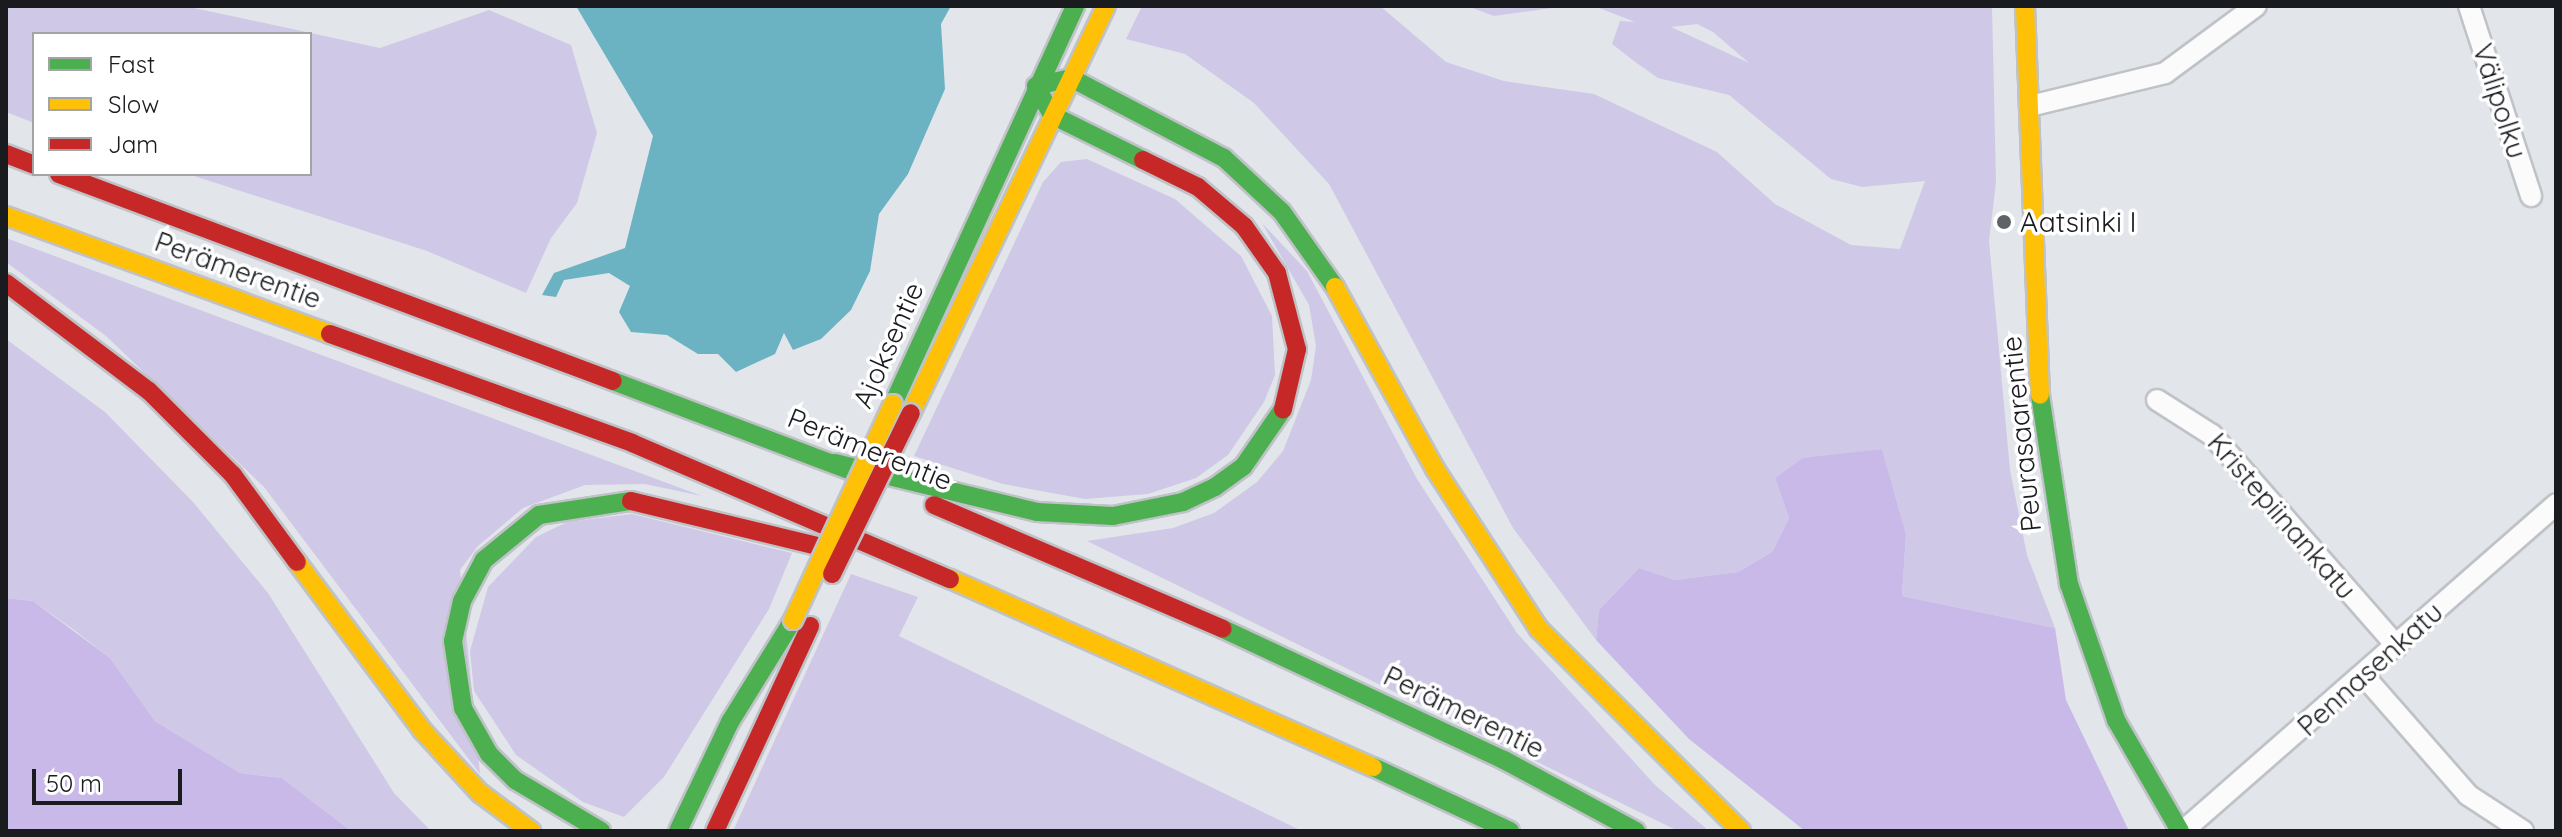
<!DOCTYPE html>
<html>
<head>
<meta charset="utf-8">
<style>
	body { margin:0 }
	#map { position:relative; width:2562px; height:837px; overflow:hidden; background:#e2e6eb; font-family:Quicksand,sans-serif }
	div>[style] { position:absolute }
	.green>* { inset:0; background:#d0c8e7 }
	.forest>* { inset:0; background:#c9b9e8 }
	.water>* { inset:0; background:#6bb3c3 }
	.roads { filter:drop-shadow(2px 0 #bfc2c7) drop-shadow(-2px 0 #bfc2c7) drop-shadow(0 2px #bfc2c7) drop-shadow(0 -2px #bfc2c7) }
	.street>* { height:20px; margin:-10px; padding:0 10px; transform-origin:10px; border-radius:10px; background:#fbfbfc }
	.fast>* { height:18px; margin:-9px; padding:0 9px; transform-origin:9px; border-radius:9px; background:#4caf50 }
	.slow>* { height:18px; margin:-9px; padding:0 9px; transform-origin:9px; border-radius:9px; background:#ffc107 }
	.jam>* { height:18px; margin:-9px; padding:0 9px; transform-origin:9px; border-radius:9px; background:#c62828 }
	.bridges { filter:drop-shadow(2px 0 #bfc2c7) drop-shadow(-2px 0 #bfc2c7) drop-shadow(0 2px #bfc2c7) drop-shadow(0 -2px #bfc2c7) }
	.slow-bridge>* { height:18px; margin:-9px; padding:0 9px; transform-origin:9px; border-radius:9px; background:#ffc107 }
	.jam-bridge>* { height:18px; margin:-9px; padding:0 9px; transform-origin:9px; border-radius:9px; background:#c62828 }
	.dots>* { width:22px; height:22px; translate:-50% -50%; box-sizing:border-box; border:4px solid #fff; border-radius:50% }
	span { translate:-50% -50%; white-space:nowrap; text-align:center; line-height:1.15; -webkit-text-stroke:7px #fff; paint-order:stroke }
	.street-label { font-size:28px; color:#191b1f }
	.poi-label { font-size:28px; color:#191b1f }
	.left { translate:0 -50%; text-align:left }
	.frame { position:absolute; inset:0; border:8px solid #191b1f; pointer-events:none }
	.legend { position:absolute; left:32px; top:32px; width:280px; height:144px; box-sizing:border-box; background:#fff; border:2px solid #a3a4a5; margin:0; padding:10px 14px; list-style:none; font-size:24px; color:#191b1f }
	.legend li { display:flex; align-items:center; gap:16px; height:40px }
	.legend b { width:40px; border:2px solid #a3a4a5 }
	.scale { position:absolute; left:32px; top:769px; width:150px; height:36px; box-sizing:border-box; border:4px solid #191b1f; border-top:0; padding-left:10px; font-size:24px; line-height:28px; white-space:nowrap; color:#191b1f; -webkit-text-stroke:6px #fff; paint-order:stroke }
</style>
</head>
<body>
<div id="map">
	<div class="green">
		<div style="clip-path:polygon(6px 6px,185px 6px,380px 48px,489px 10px,571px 45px,597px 133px,577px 203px,551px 238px,526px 293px,427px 251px,188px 174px,310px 174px,310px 34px,34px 34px,34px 123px,6px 112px)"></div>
		<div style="clip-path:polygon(evenodd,1142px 6px,1380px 6px,1446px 62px,1504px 81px,1594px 94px,1717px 152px,1775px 204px,1851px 245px,1900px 249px,1925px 181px,1862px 187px,1831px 179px,1729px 95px,1658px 78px,1638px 64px,1612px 44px,1620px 21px,1635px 22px,1594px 6px,1992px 6px,1996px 182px,1989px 241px,2010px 470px,2027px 555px,2055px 628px,1902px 596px,1906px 534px,1882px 449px,1803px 459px,1775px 478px,1789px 518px,1772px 552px,1738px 572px,1675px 580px,1639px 568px,1599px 610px,1596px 640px,1513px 528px,1329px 184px,1254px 103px,1185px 54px,1126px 39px,1142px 6px,1697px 24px,1713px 32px,1749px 63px,1671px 27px,1697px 24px)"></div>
		<div style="clip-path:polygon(1467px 6px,1567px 6px,1494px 16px)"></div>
		<div style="clip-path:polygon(1087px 159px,1175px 199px,1241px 256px,1272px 316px,1275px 375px,1264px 402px,1228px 455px,1196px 478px,1148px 494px,1085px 499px,1003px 484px,914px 456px,1043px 182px,1061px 162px)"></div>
		<div style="clip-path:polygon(1262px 223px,1307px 271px,1417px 479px,1517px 633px,1655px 785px,1709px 831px,1678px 831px,1087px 541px,1173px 528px,1214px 513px,1257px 482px,1283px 451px,1311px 380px,1316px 346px,1309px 305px)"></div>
		<div style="clip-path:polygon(6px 238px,702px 496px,645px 484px,585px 485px,523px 508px,478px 546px,460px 570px,480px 774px,264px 487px,106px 336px,6px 262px)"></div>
		<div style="clip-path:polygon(6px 339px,105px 412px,193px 502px,268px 593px,394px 793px,431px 831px,351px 831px,282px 778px,240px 773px,155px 721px,110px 658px,74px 630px,33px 601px,6px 598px)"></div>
		<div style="clip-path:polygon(632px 514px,792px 553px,769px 609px,664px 777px,624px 817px,583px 802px,516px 755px,474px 691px,470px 651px,488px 587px,536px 537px,567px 522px)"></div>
		<div style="clip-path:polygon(851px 574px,918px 597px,899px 636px,1302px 831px,733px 831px)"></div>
	</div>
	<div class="forest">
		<div style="clip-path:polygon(1882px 449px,1906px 534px,1902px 596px,2055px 628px,2066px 700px,2129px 831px,1805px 831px,1689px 739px,1596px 640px,1599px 610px,1639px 568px,1675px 580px,1738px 572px,1772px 552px,1789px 518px,1775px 478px,1803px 458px)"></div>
		<div style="clip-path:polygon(6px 598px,33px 601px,110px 658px,155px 721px,240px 773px,282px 778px,351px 831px,6px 831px)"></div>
	</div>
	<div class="water">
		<div style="clip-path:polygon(576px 6px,951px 6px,941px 24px,945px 89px,908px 174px,879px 214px,870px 271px,851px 310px,821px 339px,793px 350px,784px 333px,775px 354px,736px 372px,718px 354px,698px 354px,667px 335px,631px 332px,619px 312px,630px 286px,609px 273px,564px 280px,556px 297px,542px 295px,554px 273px,625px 248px,653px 136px)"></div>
	</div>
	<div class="roads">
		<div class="street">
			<div style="left:2469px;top:6px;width:200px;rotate:71.9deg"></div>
			<div style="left:2030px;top:106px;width:139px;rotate:-13.7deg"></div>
			<div style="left:2165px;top:73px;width:113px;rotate:-36.4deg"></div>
			<div style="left:2157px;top:400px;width:65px;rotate:32.5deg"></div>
			<div style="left:2212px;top:435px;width:281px;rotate:48.8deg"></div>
			<div style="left:2364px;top:676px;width:158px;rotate:48.8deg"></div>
			<div style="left:2468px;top:795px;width:66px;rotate:33.2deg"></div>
			<div style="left:2183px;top:831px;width:496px;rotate:-41.2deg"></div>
		</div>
		<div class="fast">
			<div style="left:1143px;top:160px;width:102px;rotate:-153.7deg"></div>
			<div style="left:1052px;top:115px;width:33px;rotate:-119deg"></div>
			<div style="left:1036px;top:86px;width:36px;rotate:-13deg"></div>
			<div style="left:1071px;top:78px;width:173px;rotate:27.6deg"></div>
			<div style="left:1224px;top:158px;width:79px;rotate:43deg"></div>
			<div style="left:1282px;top:212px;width:92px;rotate:54.8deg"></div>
			<div style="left:613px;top:381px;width:261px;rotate:20.7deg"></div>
			<div style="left:2040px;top:395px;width:191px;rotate:81.3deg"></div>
			<div style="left:2069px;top:584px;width:144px;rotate:70.9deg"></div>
			<div style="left:2116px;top:720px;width:128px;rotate:60deg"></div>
			<div style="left:893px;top:404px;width:438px;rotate:-65.4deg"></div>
			<div style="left:835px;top:463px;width:208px;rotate:13.6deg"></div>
			<div style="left:1037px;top:512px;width:76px;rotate:3deg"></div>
			<div style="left:1113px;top:516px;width:71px;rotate:-11.3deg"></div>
			<div style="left:1183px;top:502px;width:35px;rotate:-25deg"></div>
			<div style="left:1215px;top:487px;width:34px;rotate:-36deg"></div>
			<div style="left:1243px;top:467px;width:70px;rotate:-55.4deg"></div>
			<div style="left:1223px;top:629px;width:310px;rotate:25deg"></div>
			<div style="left:1504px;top:760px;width:150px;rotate:28.3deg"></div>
			<div style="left:1373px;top:767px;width:151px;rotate:25deg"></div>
			<div style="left:601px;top:831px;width:100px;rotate:-149.3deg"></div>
			<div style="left:515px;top:780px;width:37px;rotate:-135deg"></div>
			<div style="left:489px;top:754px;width:53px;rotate:-119.5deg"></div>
			<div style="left:463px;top:708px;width:68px;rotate:-98.5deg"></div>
			<div style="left:453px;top:641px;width:41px;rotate:-77.3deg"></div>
			<div style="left:462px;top:601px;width:47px;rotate:-61.8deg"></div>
			<div style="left:484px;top:560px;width:71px;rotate:-39.3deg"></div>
			<div style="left:539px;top:515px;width:93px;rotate:-8.7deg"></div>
			<div style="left:678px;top:831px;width:121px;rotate:-64.5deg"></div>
			<div style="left:730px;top:722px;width:120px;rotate:-58.3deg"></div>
		</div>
		<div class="slow">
			<div style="left:2025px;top:6px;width:389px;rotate:87.8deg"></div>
			<div style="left:6px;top:216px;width:345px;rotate:20deg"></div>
			<div style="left:1335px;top:287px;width:208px;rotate:61.2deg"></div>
			<div style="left:1435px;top:469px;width:191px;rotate:57deg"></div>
			<div style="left:1539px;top:629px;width:286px;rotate:45deg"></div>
			<div style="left:911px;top:413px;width:451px;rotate:-64.4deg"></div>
			<div style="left:297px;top:562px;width:209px;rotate:53.3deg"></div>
			<div style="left:422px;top:730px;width:86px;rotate:47.4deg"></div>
			<div style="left:480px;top:793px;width:64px;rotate:36.7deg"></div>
			<div style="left:950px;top:579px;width:463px;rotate:24deg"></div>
		</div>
		<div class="jam">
			<div style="left:6px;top:154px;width:30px;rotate:21deg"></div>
			<div style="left:1143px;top:160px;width:61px;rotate:26.1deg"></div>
			<div style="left:1198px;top:187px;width:60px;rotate:40.3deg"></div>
			<div style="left:1244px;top:226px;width:57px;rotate:54.9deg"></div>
			<div style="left:1277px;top:273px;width:79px;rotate:75.3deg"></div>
			<div style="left:1297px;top:349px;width:62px;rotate:103.1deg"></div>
			<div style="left:59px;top:174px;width:591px;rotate:20.49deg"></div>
			<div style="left:6px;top:283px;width:179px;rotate:37.1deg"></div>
			<div style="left:149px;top:391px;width:119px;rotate:45deg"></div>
			<div style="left:233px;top:475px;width:108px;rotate:53.7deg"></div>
			<div style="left:330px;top:334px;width:321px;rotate:19.8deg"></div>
			<div style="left:632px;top:443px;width:346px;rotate:23.2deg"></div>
			<div style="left:631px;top:501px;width:212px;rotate:13.6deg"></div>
			<div style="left:934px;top:505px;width:314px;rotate:23.2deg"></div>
			<div style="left:715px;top:831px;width:226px;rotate:-65.1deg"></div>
		</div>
	</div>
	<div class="bridges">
		<div class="slow-bridge">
			<div style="left:793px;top:620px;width:238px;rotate:-65.2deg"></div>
		</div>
		<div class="jam-bridge">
			<div style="left:832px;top:574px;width:179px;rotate:-63.9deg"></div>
		</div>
	</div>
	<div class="dots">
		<div style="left:2004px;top:222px;background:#5f6266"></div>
	</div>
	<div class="street-label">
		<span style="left:2500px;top:101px;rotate:72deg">Välipolku</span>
		<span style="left:238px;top:270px;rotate:20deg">Perämerentie</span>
		<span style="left:888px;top:345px;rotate:-66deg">Ajoksentie</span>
		<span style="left:2021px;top:434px;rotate:-96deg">Peurasaarentie</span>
		<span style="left:870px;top:449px;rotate:22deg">Perämerentie</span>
		<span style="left:2282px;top:516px;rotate:49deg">Kristepiinankatu</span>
		<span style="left:2370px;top:669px;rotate:-42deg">Pennasenkatu</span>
		<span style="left:1464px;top:712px;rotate:26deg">Perämerentie</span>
	</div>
	<div class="poi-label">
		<span class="left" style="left:2020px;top:222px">Aatsinki I</span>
	</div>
	<div class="frame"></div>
	<ul class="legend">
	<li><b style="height:10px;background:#4caf50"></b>Fast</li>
	<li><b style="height:10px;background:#ffc107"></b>Slow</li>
	<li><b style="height:10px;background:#c62828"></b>Jam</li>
	</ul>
	<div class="scale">50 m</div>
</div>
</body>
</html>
